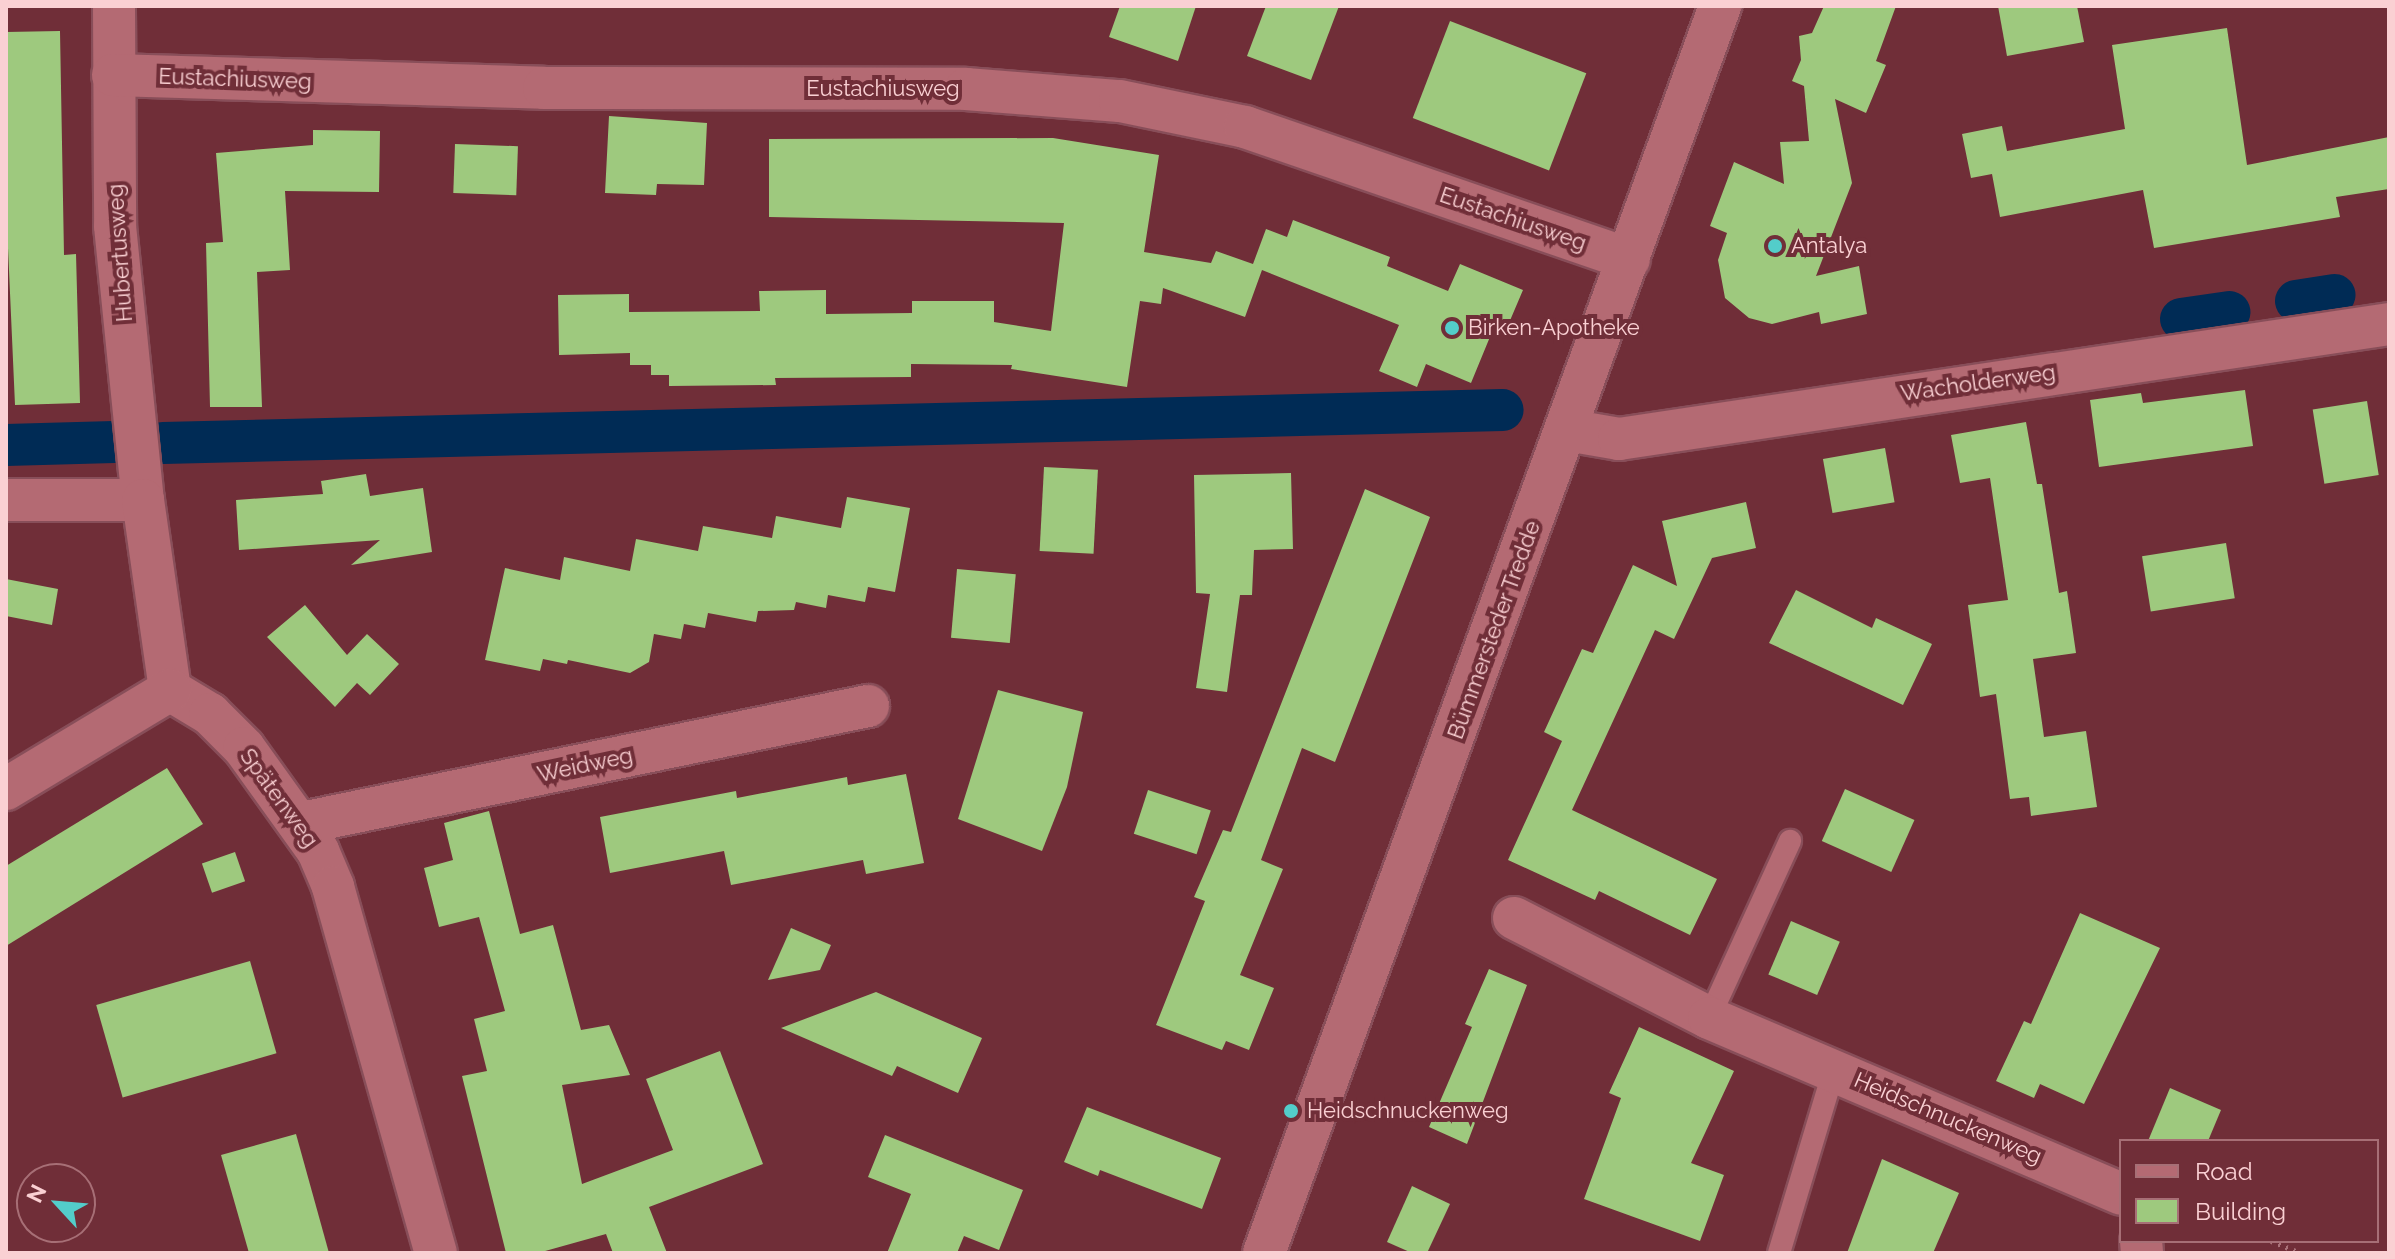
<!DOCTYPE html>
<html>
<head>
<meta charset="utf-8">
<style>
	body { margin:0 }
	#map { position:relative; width:2395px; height:1259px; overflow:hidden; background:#702e38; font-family:Raleway,sans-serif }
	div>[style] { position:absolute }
	.canal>* { height:42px; margin:-21px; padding:0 21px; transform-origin:21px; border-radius:21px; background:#002b55 }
	.building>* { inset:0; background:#9ec97e; transform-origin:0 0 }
	.path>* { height:5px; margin-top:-2.5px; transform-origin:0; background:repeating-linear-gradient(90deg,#aa7279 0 2px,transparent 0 8px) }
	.roads { filter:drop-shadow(2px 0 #884e59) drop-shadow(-2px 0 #884e59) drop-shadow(0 2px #884e59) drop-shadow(0 -2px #884e59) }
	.lane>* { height:22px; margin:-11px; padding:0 11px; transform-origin:11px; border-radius:11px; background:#b46a73 }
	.street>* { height:42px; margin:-21px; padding:0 21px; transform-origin:21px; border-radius:21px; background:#b46a73 }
	.dots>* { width:22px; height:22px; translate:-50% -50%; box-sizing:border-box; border:4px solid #702e38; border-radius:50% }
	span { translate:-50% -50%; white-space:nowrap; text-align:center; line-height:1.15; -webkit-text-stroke:8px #702e38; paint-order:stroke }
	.street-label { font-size:22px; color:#fad0d3 }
	.poi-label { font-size:22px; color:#fad0d3 }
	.left { translate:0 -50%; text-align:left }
	.frame { position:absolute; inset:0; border:8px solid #fad0d3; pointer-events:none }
	.legend { position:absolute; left:2119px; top:1139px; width:260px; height:104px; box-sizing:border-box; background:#702e38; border:2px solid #a76f76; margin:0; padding:10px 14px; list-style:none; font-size:24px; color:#fad0d3 }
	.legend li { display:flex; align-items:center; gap:16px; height:40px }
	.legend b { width:40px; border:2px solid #a76f76 }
	.north { position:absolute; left:16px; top:1163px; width:80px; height:80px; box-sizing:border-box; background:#702e38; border:2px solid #a76f76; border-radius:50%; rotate:296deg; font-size:22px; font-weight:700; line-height:32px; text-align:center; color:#fad0d3 }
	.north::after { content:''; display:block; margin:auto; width:28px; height:36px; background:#53cdca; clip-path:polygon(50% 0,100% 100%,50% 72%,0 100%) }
</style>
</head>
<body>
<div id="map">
	<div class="canal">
		<div style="left:2296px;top:301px;width:39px;rotate:-9deg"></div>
		<div style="left:2181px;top:319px;width:49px;rotate:-8.1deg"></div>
		<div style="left:163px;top:443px;width:1340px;rotate:-1.41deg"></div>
		<div style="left:6px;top:445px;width:108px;rotate:-1.6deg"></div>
	</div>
	<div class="building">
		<div style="clip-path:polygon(1120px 6px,1196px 6px,1178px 61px,1109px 37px)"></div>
		<div style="clip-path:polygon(1266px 6px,1339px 6px,1311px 80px,1247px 56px)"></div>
		<div style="clip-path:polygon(1824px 6px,1896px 6px,1876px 61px,1886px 65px,1866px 113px,1835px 99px,1852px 183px,1816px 276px,1859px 266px,1867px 314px,1821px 324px,1819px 312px,1772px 324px,1749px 318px,1725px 298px,1718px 260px,1727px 233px,1710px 226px,1734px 162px,1784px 184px,1780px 142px,1809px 141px,1804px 86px,1792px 81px,1801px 60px,1799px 36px,1812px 33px)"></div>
		<div style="clip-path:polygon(1998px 6px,2077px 6px,2084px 42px,2007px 56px)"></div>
		<div style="left:1450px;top:21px;width:146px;height:104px;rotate:21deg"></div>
		<div style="clip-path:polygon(2227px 28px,2247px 165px,2389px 137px,2389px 189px,2336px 197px,2340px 217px,2154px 248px,2143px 190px,2000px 217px,1992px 174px,1971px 178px,1962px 134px,2002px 126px,2007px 151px,2125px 129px,2112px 45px)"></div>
		<div style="clip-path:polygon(60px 31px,64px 255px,76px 254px,80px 403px,15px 405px,6px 203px,6px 32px)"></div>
		<div style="clip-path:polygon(609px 116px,707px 123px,704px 185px,657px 184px,656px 195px,605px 193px)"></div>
		<div style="clip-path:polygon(313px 130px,380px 131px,379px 192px,285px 191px,290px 270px,257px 272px,262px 407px,210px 407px,206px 243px,223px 242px,216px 153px,313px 145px)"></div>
		<div style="clip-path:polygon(1053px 138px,1159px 155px,1144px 252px,1211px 263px,1216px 251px,1253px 264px,1266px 229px,1287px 237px,1293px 220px,1390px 257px,1387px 266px,1448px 291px,1460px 264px,1523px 290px,1503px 337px,1492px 332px,1471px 383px,1426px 364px,1417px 387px,1379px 371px,1399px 325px,1262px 270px,1245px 317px,1163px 288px,1161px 304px,1140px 301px,1127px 387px,1011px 369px,1012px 365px,911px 364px,911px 377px,775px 378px,776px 385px,669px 386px,669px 375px,651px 375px,651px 365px,630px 365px,630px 353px,559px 355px,558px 295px,629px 294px,629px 312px,760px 311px,759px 291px,826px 290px,826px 314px,912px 313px,912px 301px,994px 301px,994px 322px,1051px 331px,1064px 223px,769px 217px,769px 139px)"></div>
		<div style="left:455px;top:144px;width:63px;height:49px;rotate:2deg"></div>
		<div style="clip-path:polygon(2245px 390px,2253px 446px,2099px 467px,2090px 400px,2141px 393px,2143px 403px)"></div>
		<div style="left:2367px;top:401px;width:75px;height:55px;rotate:81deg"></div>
		<div style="clip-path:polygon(2026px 422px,2037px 484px,2042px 484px,2059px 593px,2067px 591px,2076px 653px,2033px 659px,2044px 737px,2086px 731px,2097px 807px,2031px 816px,2029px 797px,2010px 799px,1996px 694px,1980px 697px,1968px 605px,2008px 600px,1990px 478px,1960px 483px,1951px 435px)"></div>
		<div style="left:1885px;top:448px;width:55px;height:63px;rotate:80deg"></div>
		<div style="left:1044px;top:467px;width:54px;height:84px;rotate:3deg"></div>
		<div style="clip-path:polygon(1291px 473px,1293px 549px,1254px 550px,1252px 595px,1240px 595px,1227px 692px,1196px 688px,1210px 594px,1196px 593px,1194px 475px)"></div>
		<div style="clip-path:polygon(366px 474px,370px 496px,423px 488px,432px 552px,351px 565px,380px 540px,239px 550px,236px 500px,323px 494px,321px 481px)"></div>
		<div style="clip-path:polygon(1365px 489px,1430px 517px,1335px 762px,1302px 748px,1261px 860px,1283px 869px,1240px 975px,1274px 988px,1249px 1050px,1226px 1041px,1222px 1050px,1156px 1025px,1205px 901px,1194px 897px,1223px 830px,1231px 832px)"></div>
		<div style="clip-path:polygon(847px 497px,910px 508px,895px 592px,868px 587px,865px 602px,828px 595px,826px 608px,796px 602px,794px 610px,758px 611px,756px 622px,708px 613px,705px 628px,684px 624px,681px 639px,654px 634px,649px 662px,630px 673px,568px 660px,567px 664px,543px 659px,540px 671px,485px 660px,505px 568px,560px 580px,564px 557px,630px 571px,636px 539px,698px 551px,703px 526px,772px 538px,776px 516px,841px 528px)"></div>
		<div style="clip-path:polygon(1746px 502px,1756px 548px,1712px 558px,1674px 639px,1655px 630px,1572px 810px,1717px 879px,1690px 935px,1599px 891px,1595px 900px,1508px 860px,1562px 741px,1544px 732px,1582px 649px,1593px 653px,1633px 565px,1677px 586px,1662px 521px)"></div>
		<div style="left:2226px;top:543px;width:56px;height:85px;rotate:81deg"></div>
		<div style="left:957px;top:569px;width:59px;height:69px;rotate:5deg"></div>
		<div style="clip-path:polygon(6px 579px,58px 589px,52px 625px,6px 616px)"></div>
		<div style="clip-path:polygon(1796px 590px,1872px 628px,1876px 618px,1932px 644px,1903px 705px,1769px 643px)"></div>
		<div style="clip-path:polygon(305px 605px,347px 655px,367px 634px,399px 664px,370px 695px,357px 683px,335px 707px,267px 637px)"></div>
		<div style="clip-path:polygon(998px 690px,1083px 712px,1067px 787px,1042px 851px,958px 819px)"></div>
		<div style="clip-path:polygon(167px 768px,203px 824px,6px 946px,6px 866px)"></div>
		<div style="clip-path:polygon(906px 774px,924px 863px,866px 874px,863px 860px,731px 885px,724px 851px,610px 873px,600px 817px,736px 791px,737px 798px,847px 777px,848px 785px)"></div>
		<div style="left:1845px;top:789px;width:76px;height:57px;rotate:24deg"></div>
		<div style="left:1148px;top:790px;width:66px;height:46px;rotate:18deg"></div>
		<div style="clip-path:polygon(489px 811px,520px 934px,553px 925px,581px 1030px,609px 1025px,630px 1075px,562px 1085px,582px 1184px,673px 1150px,646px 1079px,720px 1051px,763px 1164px,649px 1207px,667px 1253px,613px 1253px,606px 1234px,538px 1253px,506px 1253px,462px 1076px,487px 1071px,474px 1019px,505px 1011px,479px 917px,439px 927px,424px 868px,453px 860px,444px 823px)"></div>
		<div style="left:235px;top:852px;width:31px;height:35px;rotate:71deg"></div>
		<div style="clip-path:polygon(2080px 913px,2160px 948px,2084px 1104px,2040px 1084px,2034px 1098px,1996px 1081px,2024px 1021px,2031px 1024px)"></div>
		<div style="left:1791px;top:921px;width:53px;height:58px;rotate:23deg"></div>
		<div style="clip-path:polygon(791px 928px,831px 945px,820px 970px,768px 980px)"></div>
		<div style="left:250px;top:961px;width:96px;height:160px;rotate:74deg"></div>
		<div style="clip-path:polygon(1489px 969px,1527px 985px,1467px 1144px,1429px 1127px,1472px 1027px,1465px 1024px)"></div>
		<div style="clip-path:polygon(876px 992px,982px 1038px,958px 1093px,897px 1066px,892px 1076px,781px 1028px)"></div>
		<div style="clip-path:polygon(1639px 1027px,1734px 1071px,1691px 1163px,1724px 1175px,1700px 1241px,1584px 1199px,1621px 1098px,1609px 1093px)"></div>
		<div style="clip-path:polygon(2170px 1088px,2221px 1110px,2208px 1141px,2148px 1141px)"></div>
		<div style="clip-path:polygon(1087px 1107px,1221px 1158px,1202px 1209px,1100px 1170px,1098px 1176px,1064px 1162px)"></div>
		<div style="clip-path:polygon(296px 1134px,329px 1253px,249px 1253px,221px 1155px)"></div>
		<div style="clip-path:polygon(885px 1135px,1023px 1190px,999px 1250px,964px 1236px,957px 1253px,887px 1253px,911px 1194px,868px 1177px)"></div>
		<div style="clip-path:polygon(1882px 1159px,1959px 1193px,1933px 1253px,1847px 1253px)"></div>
		<div style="clip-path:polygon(1412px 1186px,1450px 1204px,1427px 1253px,1412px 1253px,1387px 1242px)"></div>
	</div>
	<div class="path">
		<div style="left:2271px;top:1241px;width:31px;rotate:22deg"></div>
	</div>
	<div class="roads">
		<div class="lane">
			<div style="left:1709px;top:1018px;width:195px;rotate:-65.4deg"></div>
			<div style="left:1779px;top:1253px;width:191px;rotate:-73.3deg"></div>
		</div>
		<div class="street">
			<div style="left:114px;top:6px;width:220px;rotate:89.7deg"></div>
			<div style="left:115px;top:226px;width:275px;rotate:84.2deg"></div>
			<div style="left:113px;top:75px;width:431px;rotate:1.7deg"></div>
			<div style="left:544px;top:88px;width:422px;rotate:0.1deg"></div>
			<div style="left:966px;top:89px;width:154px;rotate:4.5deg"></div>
			<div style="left:1120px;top:101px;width:128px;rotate:11.7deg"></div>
			<div style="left:1245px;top:127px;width:406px;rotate:19deg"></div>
			<div style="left:1567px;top:430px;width:53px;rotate:9.8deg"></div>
			<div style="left:1619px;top:439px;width:779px;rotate:-8.49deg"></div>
			<div style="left:6px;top:500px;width:137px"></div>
			<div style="left:143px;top:500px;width:192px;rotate:81.9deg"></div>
			<div style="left:170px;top:690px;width:47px;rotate:31deg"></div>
			<div style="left:210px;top:714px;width:48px;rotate:45deg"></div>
			<div style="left:244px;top:748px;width:127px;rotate:54.3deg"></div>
			<div style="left:318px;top:851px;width:39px;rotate:67deg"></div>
			<div style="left:333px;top:887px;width:380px;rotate:74.3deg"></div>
			<div style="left:6px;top:789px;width:192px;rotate:-31.1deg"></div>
			<div style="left:302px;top:823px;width:578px;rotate:-11.68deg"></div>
			<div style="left:1514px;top:918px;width:219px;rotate:27.1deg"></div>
			<div style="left:1709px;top:1018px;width:448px;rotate:23.1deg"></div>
			<div style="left:2141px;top:1241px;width:12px;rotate:85deg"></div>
			<div style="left:1264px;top:1253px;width:1328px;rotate:-69.91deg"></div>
		</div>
	</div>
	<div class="dots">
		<div style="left:1775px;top:246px;background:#53cdca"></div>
		<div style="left:1452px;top:328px;background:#53cdca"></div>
		<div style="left:1291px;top:1111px;background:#53cdca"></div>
	</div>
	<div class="street-label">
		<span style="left:235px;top:79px;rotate:2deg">Eustachiusweg</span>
		<span style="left:883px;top:89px">Eustachiusweg</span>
		<span style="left:1513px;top:219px;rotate:19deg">Eustachiusweg</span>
		<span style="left:120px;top:253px;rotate:-94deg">Hubertusweg</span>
		<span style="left:1978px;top:383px;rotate:-8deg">Wacholderweg</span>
		<span style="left:1494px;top:630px;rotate:-70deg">Bümmersteder Tredde</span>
		<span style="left:585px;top:765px;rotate:-12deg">Weidweg</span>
		<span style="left:279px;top:798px;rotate:54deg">Spätenweg</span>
		<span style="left:1948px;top:1118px;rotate:23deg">Heidschnuckenweg</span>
	</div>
	<div class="poi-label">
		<span class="left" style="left:1791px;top:246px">Antalya</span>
		<span class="left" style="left:1468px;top:328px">Birken-Apotheke</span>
		<span class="left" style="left:1307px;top:1111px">Heidschnuckenweg</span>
	</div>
	<div class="frame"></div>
	<ul class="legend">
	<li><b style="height:10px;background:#b46a73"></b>Road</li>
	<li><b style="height:22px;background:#9ec97e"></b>Building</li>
	</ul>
	<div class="north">N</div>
</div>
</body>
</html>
